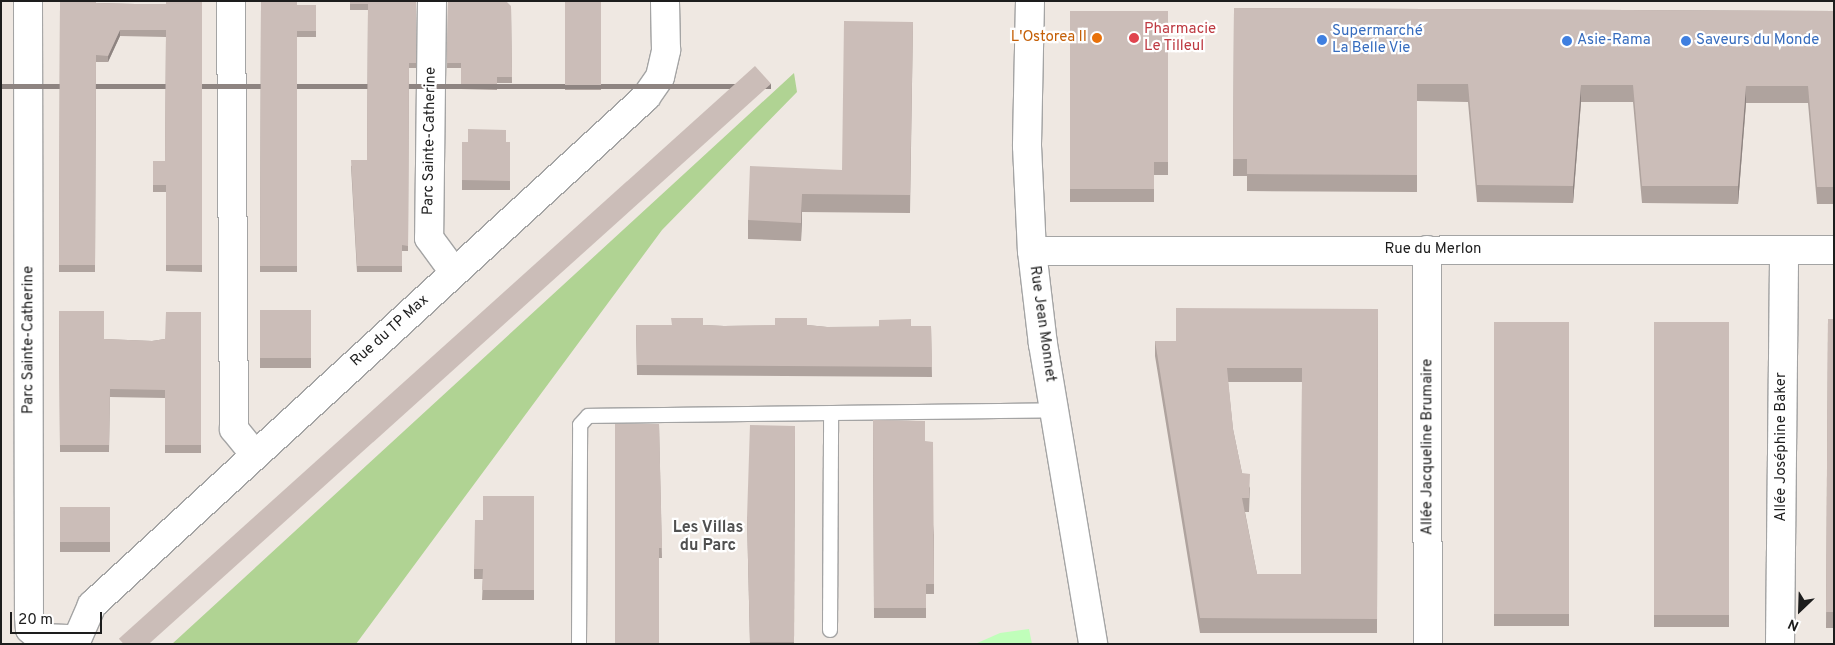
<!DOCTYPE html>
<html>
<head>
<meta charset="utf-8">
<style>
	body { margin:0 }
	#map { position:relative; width:1835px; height:645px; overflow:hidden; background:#efe8e2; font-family:Overpass,sans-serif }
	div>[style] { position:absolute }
	.forest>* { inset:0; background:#b0d393 }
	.park>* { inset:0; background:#c0feba }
	.roads { filter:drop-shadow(1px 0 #a4a4a4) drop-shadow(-1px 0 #a4a4a4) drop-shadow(0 1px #a4a4a4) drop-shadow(0 -1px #a4a4a4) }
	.lane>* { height:14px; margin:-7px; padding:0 7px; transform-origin:7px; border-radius:7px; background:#fff }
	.street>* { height:28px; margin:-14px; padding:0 14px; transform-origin:14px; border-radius:14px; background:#fff }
	.wall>* { inset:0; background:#afa39e; transform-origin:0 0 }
	.shaded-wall>* { inset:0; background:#8e8481; transform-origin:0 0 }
	.building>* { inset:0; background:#cbbdb8; transform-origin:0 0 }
	.dots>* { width:14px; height:14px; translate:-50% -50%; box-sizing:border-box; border:2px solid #fff; border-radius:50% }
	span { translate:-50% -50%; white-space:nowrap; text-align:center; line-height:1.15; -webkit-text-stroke:4.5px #fff; paint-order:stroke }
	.health-label { font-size:15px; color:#be3a42 }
	.left { translate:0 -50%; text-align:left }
	.shop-label { font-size:15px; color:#366cbe }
	.food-label { font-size:15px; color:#c56008 }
	.right { translate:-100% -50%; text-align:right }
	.street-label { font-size:15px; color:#1d1d1d }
	.neighbourhood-label { font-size:16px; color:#505050; font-weight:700 }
	.frame { position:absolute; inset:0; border:2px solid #1d1d1d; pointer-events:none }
	.north { position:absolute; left:1775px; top:585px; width:50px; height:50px; -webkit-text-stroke:4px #fff; paint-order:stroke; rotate:204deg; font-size:14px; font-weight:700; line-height:20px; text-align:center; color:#1d1d1d }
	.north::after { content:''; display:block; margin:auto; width:18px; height:22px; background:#1d1d1d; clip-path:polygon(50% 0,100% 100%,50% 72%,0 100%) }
	.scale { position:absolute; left:10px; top:612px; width:92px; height:22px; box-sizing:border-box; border:2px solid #1d1d1d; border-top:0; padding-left:6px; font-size:15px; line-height:18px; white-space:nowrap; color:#1d1d1d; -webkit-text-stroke:4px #fff; paint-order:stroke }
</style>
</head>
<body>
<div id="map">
	<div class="forest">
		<div style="clip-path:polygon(794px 73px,797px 92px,662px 230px,356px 644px,172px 644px)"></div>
	</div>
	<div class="park">
		<div style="clip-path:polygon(1029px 629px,1032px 644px,975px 644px,1000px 633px)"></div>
	</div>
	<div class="roads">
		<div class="lane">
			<div style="left:830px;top:630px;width:217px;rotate:-89.7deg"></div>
			<div style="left:579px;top:644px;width:219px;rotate:-89.7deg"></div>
			<div style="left:580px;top:425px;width:12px;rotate:-48deg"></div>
			<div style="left:588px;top:416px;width:467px;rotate:-0.7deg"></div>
		</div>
		<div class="street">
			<div style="left:28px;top:1px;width:615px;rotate:89.91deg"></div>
			<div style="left:29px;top:616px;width:13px;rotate:86deg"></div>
			<div style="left:30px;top:629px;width:13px;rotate:42deg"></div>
			<div style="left:40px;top:638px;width:35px;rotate:2deg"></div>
			<div style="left:231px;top:1px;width:428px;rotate:89.6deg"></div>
			<div style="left:234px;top:429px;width:32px;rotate:51deg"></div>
			<div style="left:432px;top:1px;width:237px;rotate:90.7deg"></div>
			<div style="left:429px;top:238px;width:42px;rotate:53.7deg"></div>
			<div style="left:1030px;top:1px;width:145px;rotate:91.2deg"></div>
			<div style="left:1027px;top:146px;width:105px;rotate:87.3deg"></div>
			<div style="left:1032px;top:251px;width:94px;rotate:83.3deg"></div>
			<div style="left:1043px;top:344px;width:304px;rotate:80.5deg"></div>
			<div style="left:1427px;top:250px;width:394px;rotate:89.9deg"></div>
			<div style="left:1032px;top:251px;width:802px;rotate:-0.07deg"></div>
			<div style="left:75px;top:644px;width:43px;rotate:-66.4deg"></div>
			<div style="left:92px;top:605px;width:752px;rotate:-42.52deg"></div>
			<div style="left:646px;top:97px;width:24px;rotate:-55deg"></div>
			<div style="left:660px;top:77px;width:28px;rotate:-77deg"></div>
			<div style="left:666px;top:50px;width:49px;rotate:-91.2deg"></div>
			<div style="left:1780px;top:644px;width:394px;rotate:-89.4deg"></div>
		</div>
	</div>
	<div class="wall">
		<div style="clip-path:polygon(60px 1px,96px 3px,135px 4px,166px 4px,202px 1px,202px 272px,166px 271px,166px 192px,153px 192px,153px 161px,165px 161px,166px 37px,120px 36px,108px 62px,96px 62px,95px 272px,59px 272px)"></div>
		<div style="clip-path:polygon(261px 1px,297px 5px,316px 5px,316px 37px,297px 37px,297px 272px,260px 272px)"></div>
		<div style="clip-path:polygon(350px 1px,416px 1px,416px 68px,409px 68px,408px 251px,402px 251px,402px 272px,357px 272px,351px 166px,367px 160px,368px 10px,350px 10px)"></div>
		<div style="clip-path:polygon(448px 1px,511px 6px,512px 83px,497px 83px,497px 90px,461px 89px,461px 68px,447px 68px)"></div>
		<div style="left:565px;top:1px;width:36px;height:89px"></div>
		<div style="clip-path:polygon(1234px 8px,1834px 11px,1834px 204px,1817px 204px,1808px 103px,1746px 103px,1738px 204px,1642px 203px,1633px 102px,1581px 102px,1573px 203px,1477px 202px,1468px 102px,1417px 101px,1417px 192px,1247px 191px,1247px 176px,1233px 176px)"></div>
		<div style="clip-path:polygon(1070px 11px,1168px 11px,1168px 175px,1154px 175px,1154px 202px,1070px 202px)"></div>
		<div style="clip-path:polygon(913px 22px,910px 213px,802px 212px,801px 241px,748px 239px,748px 220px,842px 170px)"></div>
		<div style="left:462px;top:142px;width:48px;height:48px"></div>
		<div style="clip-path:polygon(evenodd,1378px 309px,1377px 633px,1200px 633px,1155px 356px,1155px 341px,1176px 341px,1378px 309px,1228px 382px,1302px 382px,1301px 574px,1257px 574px,1245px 512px,1249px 512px,1250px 488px,1242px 473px,1233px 429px,1228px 382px)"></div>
		<div style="left:260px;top:310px;width:51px;height:58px"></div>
		<div style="clip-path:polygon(59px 311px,104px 339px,152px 341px,165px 339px,201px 312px,201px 453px,165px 453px,165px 398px,110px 397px,109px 452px,60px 452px)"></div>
		<div style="clip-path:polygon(1828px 319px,1834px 319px,1834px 628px,1826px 628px)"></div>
		<div style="left:1494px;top:322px;width:75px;height:304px"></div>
		<div style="left:1654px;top:322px;width:75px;height:305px"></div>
		<div style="clip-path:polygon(636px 325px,703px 325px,724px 326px,807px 325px,827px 327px,931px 326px,932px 377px,637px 375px)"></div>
		<div style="clip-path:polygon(873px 420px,925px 441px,934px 535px,934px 594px,926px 594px,926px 618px,874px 618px)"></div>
		<div style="clip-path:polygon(659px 424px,662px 558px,659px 558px)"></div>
		<div style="clip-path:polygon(795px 426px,794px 644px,750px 644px,747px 518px)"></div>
		<div style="clip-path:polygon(534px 496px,534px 600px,482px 600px,483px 579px,474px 579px,474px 569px,483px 520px)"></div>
		<div style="left:60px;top:507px;width:50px;height:45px"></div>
	</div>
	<div class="shaded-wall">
		<div style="clip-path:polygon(120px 30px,120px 36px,108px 62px,108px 56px)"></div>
		<div style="left:771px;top:84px;width:5px;height:830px;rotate:90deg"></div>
		<div style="clip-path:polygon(1581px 85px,1581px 102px,1573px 203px,1573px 186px)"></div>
		<div style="clip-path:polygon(1746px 86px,1746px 103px,1738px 204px,1738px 186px)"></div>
		<div style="clip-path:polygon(802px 194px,802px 212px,801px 241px,801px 223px)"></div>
	</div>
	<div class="building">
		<div style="clip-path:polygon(60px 1px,96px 1px,96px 3px,135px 4px,166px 4px,166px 1px,202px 1px,202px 265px,166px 265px,166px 185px,153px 185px,153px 161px,165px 161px,166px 30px,120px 30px,108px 56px,96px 55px,95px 265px,59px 265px)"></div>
		<div style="clip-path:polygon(261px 1px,297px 1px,297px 5px,316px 5px,316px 31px,297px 31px,297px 266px,260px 266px)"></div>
		<div style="clip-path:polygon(350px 1px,416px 1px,416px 63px,409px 63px,408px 246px,402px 245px,402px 266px,357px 266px,351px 160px,367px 160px,368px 4px,350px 4px)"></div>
		<div style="clip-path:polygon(448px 1px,506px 1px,511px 6px,512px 77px,497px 77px,497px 84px,461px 84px,461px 63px,447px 63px)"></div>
		<div style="left:565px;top:1px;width:36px;height:84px"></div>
		<div style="clip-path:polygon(1234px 8px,1834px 11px,1834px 187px,1817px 187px,1808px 86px,1746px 86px,1738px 186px,1642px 186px,1633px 85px,1581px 85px,1573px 186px,1477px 185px,1468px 84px,1417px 84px,1417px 175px,1247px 174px,1247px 159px,1233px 159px)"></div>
		<div style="clip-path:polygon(1070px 11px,1168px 11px,1168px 162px,1154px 162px,1154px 189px,1070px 189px)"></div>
		<div style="clip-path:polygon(844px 21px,913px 22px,910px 195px,802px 194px,801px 223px,748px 220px,750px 166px,842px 170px)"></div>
		<div style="left:755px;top:66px;width:24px;height:856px;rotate:48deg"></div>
		<div style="clip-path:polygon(468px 129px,506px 130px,506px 142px,510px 142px,510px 181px,462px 180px,462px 142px,468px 142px)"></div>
		<div style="clip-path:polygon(evenodd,1176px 308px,1378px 309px,1377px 619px,1200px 618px,1155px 341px,1176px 341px,1176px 308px,1227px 368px,1302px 368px,1301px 574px,1257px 574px,1242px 498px,1249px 498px,1250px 474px,1242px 473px,1233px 429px,1227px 368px)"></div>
		<div style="left:260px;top:310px;width:51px;height:48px"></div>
		<div style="clip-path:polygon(59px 311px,104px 311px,104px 339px,152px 341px,165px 339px,166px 312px,201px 312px,201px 445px,165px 445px,165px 390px,110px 389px,109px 445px,60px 445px)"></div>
		<div style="clip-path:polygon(671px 318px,703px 318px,703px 325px,724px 326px,775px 325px,775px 318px,807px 318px,807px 325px,827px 327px,879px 327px,879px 320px,911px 319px,911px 326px,931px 326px,932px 367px,637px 365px,636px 325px,672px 325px)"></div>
		<div style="clip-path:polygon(1828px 319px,1834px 319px,1834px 612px,1826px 612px)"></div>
		<div style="left:1494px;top:322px;width:75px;height:292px"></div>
		<div style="left:1654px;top:322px;width:75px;height:293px"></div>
		<div style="clip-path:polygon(873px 420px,925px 421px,925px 441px,933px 442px,934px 584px,926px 584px,926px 608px,874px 608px)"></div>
		<div style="clip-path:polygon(615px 424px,659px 424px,662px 548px,659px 548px,659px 644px,615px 644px)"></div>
		<div style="clip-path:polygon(750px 425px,795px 426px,794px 642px,750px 642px,747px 518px)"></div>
		<div style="clip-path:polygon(483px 496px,534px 496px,534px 590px,482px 590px,483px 569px,474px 569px,475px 520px,483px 520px)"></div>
		<div style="left:60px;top:507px;width:50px;height:35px"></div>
	</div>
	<div class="dots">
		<div style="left:1097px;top:38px;background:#e8710a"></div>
		<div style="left:1134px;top:38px;background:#e0444e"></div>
		<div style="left:1322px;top:40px;background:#3f7fe0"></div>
		<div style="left:1567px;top:41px;background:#3f7fe0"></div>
		<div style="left:1686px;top:41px;background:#3f7fe0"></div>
	</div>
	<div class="health-label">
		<span class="left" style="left:1144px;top:38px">Pharmacie<br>Le Tilleul</span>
	</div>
	<div class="shop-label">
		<span class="left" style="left:1332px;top:40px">Supermarché<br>La Belle Vie</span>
		<span class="left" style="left:1577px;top:41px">Asie-Rama</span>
		<span class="left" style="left:1696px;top:41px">Saveurs du Monde</span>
	</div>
	<div class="food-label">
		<span class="right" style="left:1087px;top:38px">L'Ostorea II</span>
	</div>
	<div class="street-label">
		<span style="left:430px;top:141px;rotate:-89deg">Parc Sainte-Catherine</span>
		<span style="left:1433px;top:250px">Rue du Merlon</span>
		<span style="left:1042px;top:324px;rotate:82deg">Rue Jean Monnet</span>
		<span style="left:390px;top:331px;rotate:-42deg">Rue du TP Max</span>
		<span style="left:29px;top:340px;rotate:-90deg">Parc Sainte-Catherine</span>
		<span style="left:1428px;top:447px;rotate:-90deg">Allée Jacqueline Brumaire</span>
		<span style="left:1782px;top:447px;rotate:-90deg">Allée Joséphine Baker</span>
	</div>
	<div class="neighbourhood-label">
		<span style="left:708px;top:537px">Les Villas<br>du Parc</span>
	</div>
	<div class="frame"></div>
	<div class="north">N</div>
	<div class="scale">20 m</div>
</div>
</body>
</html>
